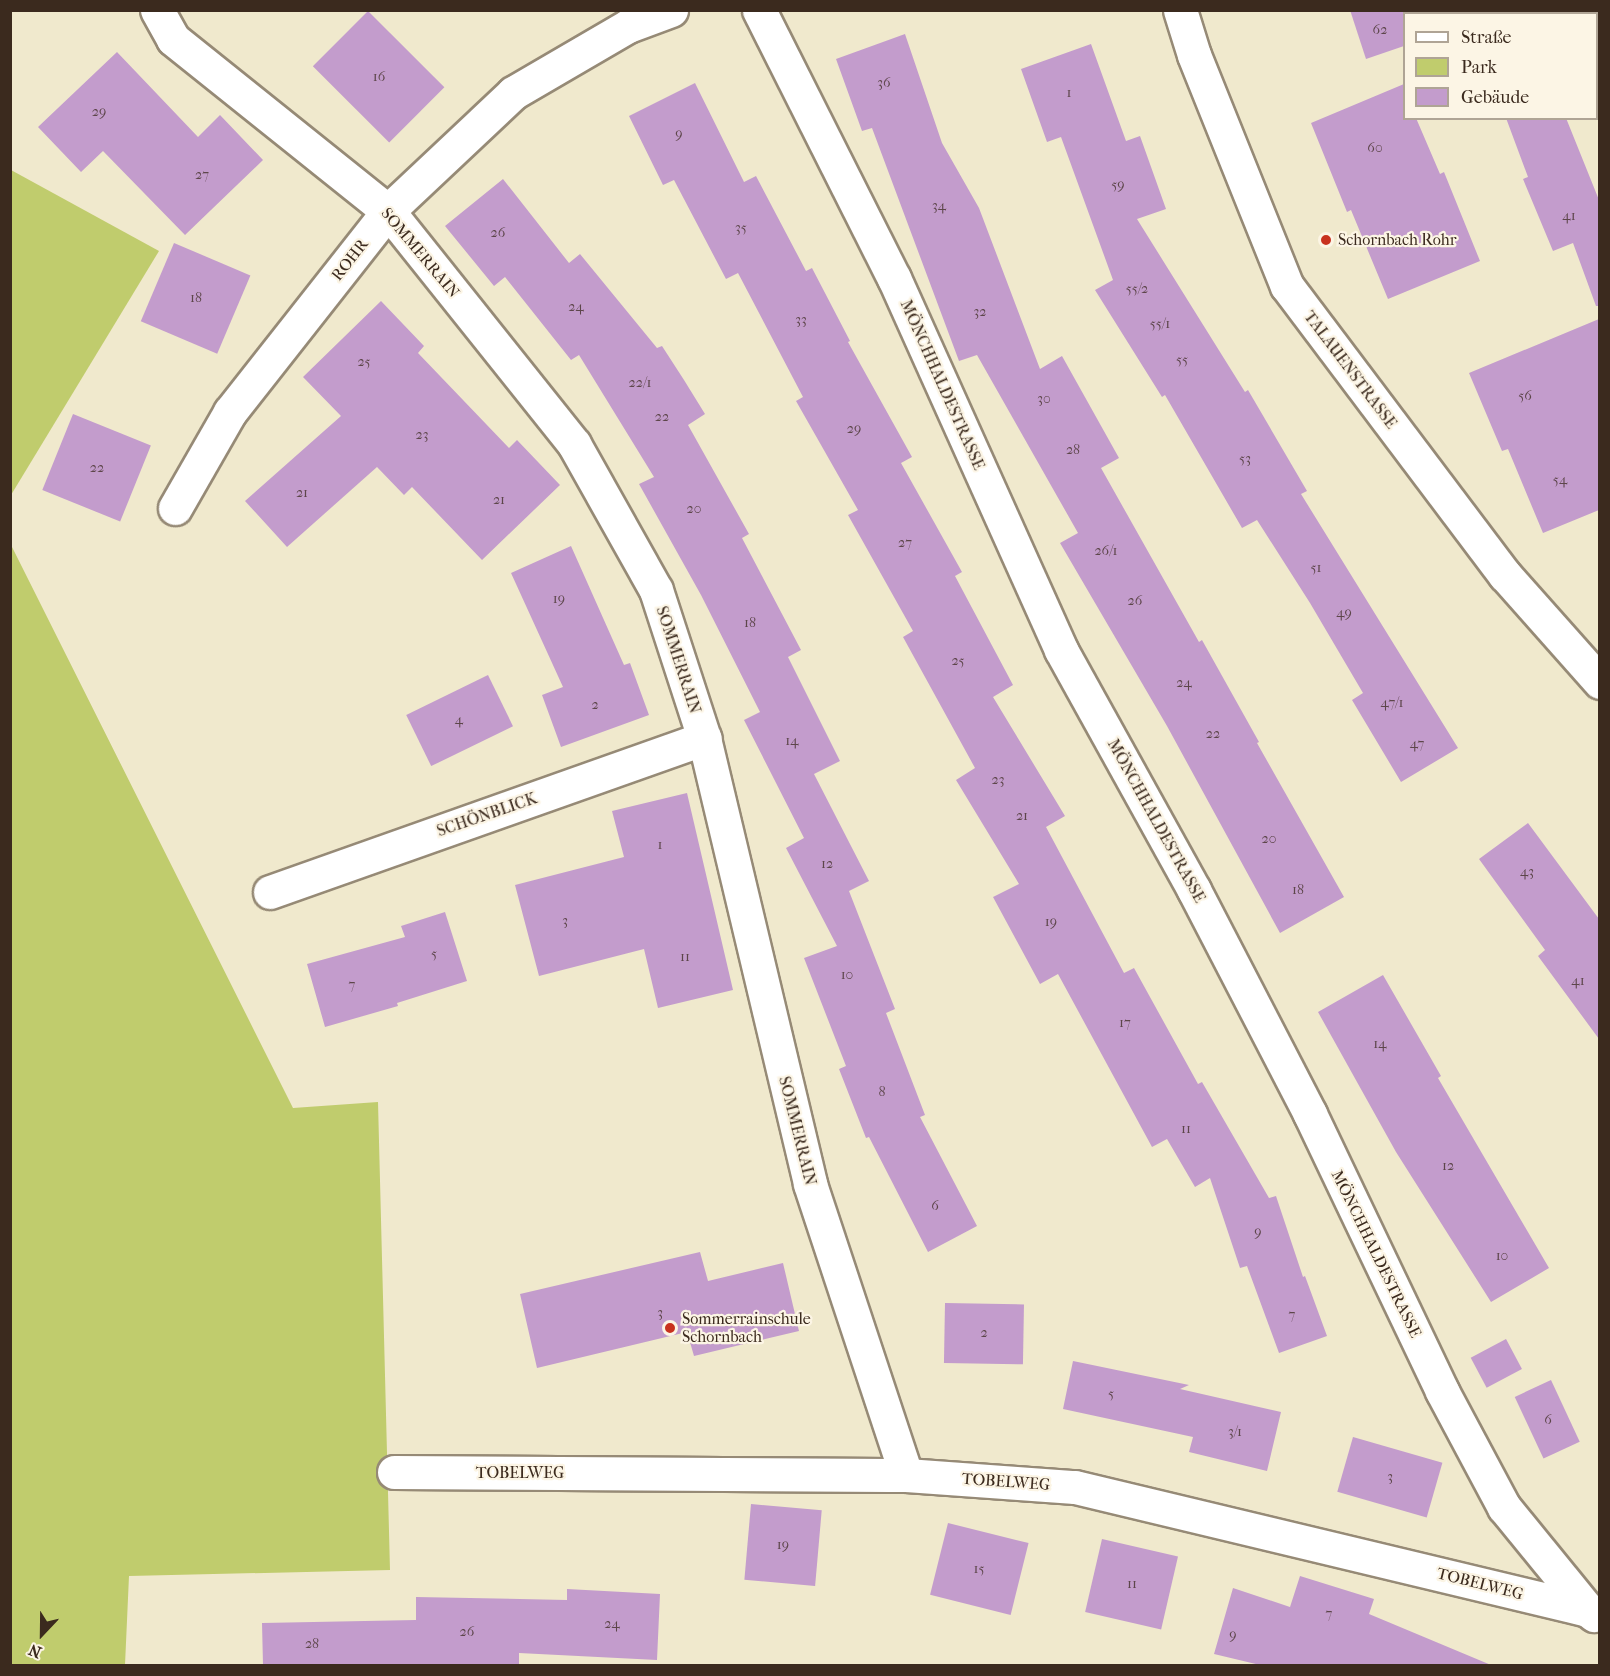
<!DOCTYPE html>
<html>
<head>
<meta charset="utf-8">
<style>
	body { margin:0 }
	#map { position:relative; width:1610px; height:1676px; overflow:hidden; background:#f0e9cd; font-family:"IM FELL French Canon",serif }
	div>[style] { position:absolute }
	.green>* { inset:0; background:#c0cc6d }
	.building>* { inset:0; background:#c39ccc; transform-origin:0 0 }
	.roads { filter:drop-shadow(2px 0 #968a76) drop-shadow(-2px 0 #968a76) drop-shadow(0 2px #968a76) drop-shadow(0 -2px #968a76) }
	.minor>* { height:33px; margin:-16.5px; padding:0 16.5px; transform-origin:16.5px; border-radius:16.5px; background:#fff }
	.dots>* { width:16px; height:16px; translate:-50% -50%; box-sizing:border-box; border:3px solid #fcf5e5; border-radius:50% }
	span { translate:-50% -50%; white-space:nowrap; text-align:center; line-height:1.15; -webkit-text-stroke:4.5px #fcf5e5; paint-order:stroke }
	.number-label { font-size:14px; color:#5d464a }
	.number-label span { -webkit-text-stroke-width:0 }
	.poi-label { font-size:16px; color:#3b2a1e }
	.left { translate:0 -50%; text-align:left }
	.street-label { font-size:16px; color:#3b2a1e }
	.frame { position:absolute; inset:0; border:12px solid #3b2a1e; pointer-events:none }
	.legend { position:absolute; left:1403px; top:12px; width:195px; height:108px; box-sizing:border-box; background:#fcf5e5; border:2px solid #afa495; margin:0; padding:8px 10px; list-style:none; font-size:18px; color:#3b2a1e }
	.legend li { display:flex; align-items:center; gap:12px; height:30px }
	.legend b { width:30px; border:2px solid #afa495 }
	.north { position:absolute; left:12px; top:1604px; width:60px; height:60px; -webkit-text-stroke:4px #fcf5e5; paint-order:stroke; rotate:202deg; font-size:16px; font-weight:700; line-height:24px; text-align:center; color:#3b2a1e }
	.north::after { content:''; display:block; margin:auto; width:21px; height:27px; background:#3b2a1e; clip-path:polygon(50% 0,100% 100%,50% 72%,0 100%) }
</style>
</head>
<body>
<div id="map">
	<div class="green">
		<div style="clip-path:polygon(11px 170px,159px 251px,11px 495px)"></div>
		<div style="clip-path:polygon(10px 543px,293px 1108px,378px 1102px,390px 1570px,129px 1576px,125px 1665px,11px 1665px)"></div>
	</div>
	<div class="building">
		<div style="clip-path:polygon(1350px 10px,1404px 10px,1404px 46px,1366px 59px)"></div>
		<div style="left:368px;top:11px;width:108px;height:78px;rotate:45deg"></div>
		<div style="clip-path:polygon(905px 34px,942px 143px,979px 208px,1040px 369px,1062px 356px,1119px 458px,1101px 468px,1199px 642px,1202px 640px,1259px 742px,1257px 743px,1344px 897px,1280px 933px,1167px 726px,1060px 543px,1078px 533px,977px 355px,959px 361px,872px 128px,862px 131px,836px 59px)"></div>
		<div style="clip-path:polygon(1091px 44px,1126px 141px,1140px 136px,1166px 209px,1137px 219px,1245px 392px,1248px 390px,1307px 491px,1301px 494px,1458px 748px,1401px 782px,1352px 700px,1363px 693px,1310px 603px,1257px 520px,1242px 528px,1165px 395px,1162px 397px,1095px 290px,1113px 280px,1061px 137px,1047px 142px,1021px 69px)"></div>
		<div style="clip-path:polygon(117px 52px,198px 137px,220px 115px,263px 160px,185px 235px,103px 151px,81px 172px,38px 127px)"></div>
		<div style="clip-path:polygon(695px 83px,744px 182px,756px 176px,806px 271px,812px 268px,850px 341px,848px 342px,912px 457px,901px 463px,962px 572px,955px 576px,1013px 685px,993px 697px,1065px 816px,1046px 827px,1124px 973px,1134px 968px,1198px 1084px,1202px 1082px,1269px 1198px,1276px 1196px,1303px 1277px,1305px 1276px,1327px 1336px,1279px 1353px,1247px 1266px,1240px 1268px,1210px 1178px,1195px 1187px,1167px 1139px,1152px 1147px,1058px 974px,1040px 984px,993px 897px,1019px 884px,956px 780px,975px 768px,903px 637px,913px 631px,848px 515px,858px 510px,796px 401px,803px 397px,738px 273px,726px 279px,674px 180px,663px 185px,629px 116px)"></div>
		<div style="clip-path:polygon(1404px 84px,1404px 118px,1416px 118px,1440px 174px,1444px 172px,1480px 261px,1388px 299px,1351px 210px,1347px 212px,1311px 123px)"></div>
		<div style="clip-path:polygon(1506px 118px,1566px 118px,1599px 200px,1599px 306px,1596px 306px,1573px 243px,1553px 251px,1523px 179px,1528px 177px)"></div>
		<div style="clip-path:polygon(503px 179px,569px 263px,580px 254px,657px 348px,662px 346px,684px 380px,705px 414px,688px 425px,749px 534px,742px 538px,801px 650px,788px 657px,840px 761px,814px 774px,869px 881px,849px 891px,895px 1009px,886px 1013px,925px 1115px,920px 1117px,977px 1226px,928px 1252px,869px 1137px,866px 1138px,839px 1069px,846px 1066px,804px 958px,837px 946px,786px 848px,804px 838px,744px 720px,760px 712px,701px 595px,639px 484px,654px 477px,579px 355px,571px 360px,505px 277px,494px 286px,445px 226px)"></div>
		<div style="left:174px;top:243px;width:83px;height:85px;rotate:23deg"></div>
		<div style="clip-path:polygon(381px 301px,424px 346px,418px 353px,509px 448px,517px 440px,560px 485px,482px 560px,412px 487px,404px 495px,377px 467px,287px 547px,245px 501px,341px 416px,303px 377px)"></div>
		<div style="clip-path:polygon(1599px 319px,1599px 510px,1543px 533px,1508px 449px,1502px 451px,1469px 373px)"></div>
		<div style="left:73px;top:414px;width:84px;height:82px;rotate:22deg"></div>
		<div style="clip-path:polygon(571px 546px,624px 665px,630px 663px,649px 715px,561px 747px,542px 695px,563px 687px,511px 573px)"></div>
		<div style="left:488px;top:675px;width:57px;height:91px;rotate:64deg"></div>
		<div style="clip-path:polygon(687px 793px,733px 990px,658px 1008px,644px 949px,539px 976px,515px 885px,624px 857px,612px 811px)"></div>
		<div style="clip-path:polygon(1528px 823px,1599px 919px,1599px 1039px,1538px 956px,1545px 950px,1479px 859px)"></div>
		<div style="clip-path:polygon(445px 912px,467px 981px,397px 1003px,398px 1006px,325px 1027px,307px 964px,405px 937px,401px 926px)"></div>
		<div style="clip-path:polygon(1383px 975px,1441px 1076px,1438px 1078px,1549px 1268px,1491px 1302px,1396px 1152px,1318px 1012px)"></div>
		<div style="clip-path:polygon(700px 1252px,708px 1281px,783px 1263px,799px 1331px,694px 1356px,687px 1332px,537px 1368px,520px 1294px)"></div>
		<div style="left:945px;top:1303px;width:79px;height:60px;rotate:1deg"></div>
		<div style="left:1506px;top:1339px;width:34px;height:40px;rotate:62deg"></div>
		<div style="clip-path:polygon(1073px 1361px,1189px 1385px,1180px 1389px,1281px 1412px,1267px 1471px,1189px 1452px,1193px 1437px,1063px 1409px)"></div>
		<div style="left:1551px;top:1380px;width:68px;height:40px;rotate:65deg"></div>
		<div style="left:1353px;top:1437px;width:93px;height:57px;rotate:16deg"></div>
		<div style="left:751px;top:1504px;width:71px;height:76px;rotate:5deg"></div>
		<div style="left:948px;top:1523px;width:83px;height:74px;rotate:14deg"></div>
		<div style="left:1102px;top:1539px;width:78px;height:75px;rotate:13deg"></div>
		<div style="clip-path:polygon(1300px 1576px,1374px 1599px,1369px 1614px,1491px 1665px,1260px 1665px,1214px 1654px,1233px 1588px,1290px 1607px)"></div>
		<div style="clip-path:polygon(567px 1589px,660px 1594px,657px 1660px,519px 1653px,519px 1665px,263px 1665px,262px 1623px,416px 1620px,416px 1597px,567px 1600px)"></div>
	</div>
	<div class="roads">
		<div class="minor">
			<div style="left:157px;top:10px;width:33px;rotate:61deg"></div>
			<div style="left:173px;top:39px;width:275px;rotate:38.7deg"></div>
			<div style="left:388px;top:211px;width:298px;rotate:51.4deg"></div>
			<div style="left:574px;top:444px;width:167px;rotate:60.7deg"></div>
			<div style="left:656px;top:590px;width:156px;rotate:72deg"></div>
			<div style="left:704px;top:738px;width:458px;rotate:76.6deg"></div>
			<div style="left:810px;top:1184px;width:306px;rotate:71.7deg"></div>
			<div style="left:759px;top:10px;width:300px;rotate:63.3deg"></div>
			<div style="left:894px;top:278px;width:408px;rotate:65.8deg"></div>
			<div style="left:1061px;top:650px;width:274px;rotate:61deg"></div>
			<div style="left:1194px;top:890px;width:252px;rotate:62.6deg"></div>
			<div style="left:1310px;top:1114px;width:307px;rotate:64.5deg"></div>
			<div style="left:1442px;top:1391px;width:132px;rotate:61.9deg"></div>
			<div style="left:1504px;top:1507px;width:133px;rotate:50.8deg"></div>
			<div style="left:1180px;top:10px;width:47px;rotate:72.7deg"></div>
			<div style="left:1194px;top:55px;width:249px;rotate:68.1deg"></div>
			<div style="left:1287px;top:286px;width:362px;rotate:53deg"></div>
			<div style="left:1505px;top:575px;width:143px;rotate:48.4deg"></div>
			<div style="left:175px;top:508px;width:111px;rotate:-60.2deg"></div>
			<div style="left:230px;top:412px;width:256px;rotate:-51.8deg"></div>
			<div style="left:388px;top:211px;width:172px;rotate:-43.3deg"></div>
			<div style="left:513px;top:93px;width:133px;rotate:-30.2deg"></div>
			<div style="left:628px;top:26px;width:46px;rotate:-20.4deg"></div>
			<div style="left:270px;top:892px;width:461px;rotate:-19.5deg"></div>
			<div style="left:394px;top:1472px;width:512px;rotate:0.34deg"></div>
			<div style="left:906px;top:1475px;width:169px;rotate:4.1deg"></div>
			<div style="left:1075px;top:1487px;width:528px;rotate:13.48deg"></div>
			<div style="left:1588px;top:1610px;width:8px;rotate:40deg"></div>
		</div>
	</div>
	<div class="dots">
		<div style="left:1326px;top:240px;background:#c8321e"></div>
		<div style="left:670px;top:1328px;background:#c8321e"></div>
	</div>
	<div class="number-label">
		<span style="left:1380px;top:30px">62</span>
		<span style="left:379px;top:77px">16</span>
		<span style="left:884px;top:83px">36</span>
		<span style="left:1069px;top:93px">1</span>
		<span style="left:99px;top:112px">29</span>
		<span style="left:679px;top:134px">9</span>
		<span style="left:1375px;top:148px">60</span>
		<span style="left:202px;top:175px">27</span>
		<span style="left:1118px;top:185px">59</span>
		<span style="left:939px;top:206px">34</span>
		<span style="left:1569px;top:216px">41</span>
		<span style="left:741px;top:228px">35</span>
		<span style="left:498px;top:233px">26</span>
		<span style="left:1137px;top:289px">55/2</span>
		<span style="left:196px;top:298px">18</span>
		<span style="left:576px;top:307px">24</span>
		<span style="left:980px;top:312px">32</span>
		<span style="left:801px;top:320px">33</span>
		<span style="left:1160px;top:324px">55/1</span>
		<span style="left:1182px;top:360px">55</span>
		<span style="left:364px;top:362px">25</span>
		<span style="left:640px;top:383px">22/1</span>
		<span style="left:1525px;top:396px">56</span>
		<span style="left:1044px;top:399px">30</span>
		<span style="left:662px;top:417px">22</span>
		<span style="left:854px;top:429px">29</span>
		<span style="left:422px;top:435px">23</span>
		<span style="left:1073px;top:450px">28</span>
		<span style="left:1245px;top:459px">53</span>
		<span style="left:97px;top:468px">22</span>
		<span style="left:1560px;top:480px">54</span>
		<span style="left:302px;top:493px">21</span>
		<span style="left:499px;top:500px">21</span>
		<span style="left:694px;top:509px">20</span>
		<span style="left:905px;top:543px">27</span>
		<span style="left:1106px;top:551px">26/1</span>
		<span style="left:1316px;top:568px">51</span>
		<span style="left:559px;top:599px">19</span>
		<span style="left:1135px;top:601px">26</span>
		<span style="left:1344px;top:613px">49</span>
		<span style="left:750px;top:623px">18</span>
		<span style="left:958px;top:661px">25</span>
		<span style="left:1184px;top:683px">24</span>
		<span style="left:1392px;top:703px">47/1</span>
		<span style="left:595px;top:705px">2</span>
		<span style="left:459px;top:720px">4</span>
		<span style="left:1213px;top:734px">22</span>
		<span style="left:792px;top:741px">14</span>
		<span style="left:1417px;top:744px">47</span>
		<span style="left:998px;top:780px">23</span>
		<span style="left:1022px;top:816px">21</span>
		<span style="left:1269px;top:839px">20</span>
		<span style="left:660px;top:845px">1</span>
		<span style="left:827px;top:864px">12</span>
		<span style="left:1527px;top:872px">43</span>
		<span style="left:1298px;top:890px">18</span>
		<span style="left:565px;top:921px">3</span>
		<span style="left:1051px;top:922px">19</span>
		<span style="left:434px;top:954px">5</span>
		<span style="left:685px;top:957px">11</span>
		<span style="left:847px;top:975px">10</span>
		<span style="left:1578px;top:981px">41</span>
		<span style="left:352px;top:985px">7</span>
		<span style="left:1125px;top:1023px">17</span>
		<span style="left:1380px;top:1044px">14</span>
		<span style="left:882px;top:1092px">8</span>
		<span style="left:1186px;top:1129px">11</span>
		<span style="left:1448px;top:1166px">12</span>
		<span style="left:935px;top:1206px">6</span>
		<span style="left:1258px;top:1232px">9</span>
		<span style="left:1502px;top:1256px">10</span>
		<span style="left:660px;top:1313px">3</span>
		<span style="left:1292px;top:1315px">7</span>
		<span style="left:984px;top:1333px">2</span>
		<span style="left:1111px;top:1394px">5</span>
		<span style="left:1548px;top:1420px">6</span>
		<span style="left:1235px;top:1432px">3/1</span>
		<span style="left:1390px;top:1477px">3</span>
		<span style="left:783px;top:1545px">19</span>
		<span style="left:979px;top:1569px">15</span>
		<span style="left:1132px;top:1584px">11</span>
		<span style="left:1329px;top:1614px">7</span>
		<span style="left:612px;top:1624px">24</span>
		<span style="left:467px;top:1632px">26</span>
		<span style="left:1233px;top:1635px">9</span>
		<span style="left:312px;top:1644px">28</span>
	</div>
	<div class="poi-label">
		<span class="left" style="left:1338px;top:240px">Schornbach Rohr</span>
		<span class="left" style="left:682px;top:1328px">Sommerrainschule<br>Schornbach</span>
	</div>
	<div class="street-label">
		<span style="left:420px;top:253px;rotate:50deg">SOMMERRAIN</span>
		<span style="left:350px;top:260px;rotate:-52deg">ROHR</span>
		<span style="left:1350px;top:370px;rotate:53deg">TALAUENSTRASSE</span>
		<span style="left:942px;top:385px;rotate:66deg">MÖNCHHALDESTRASSE</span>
		<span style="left:678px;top:660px;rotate:72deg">SOMMERRAIN</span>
		<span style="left:487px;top:815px;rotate:-19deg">SCHÖNBLICK</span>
		<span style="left:1156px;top:821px;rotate:61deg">MÖNCHHALDESTRASSE</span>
		<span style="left:797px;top:1131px;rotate:76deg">SOMMERRAIN</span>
		<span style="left:1376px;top:1254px;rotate:64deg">MÖNCHHALDESTRASSE</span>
		<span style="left:520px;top:1473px">TOBELWEG</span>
		<span style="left:1006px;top:1482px;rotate:4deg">TOBELWEG</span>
		<span style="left:1480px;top:1584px;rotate:14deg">TOBELWEG</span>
	</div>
	<div class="frame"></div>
	<ul class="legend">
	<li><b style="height:8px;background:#fff"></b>Straße</li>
	<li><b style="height:16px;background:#c0cc6d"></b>Park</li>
	<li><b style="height:16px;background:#c39ccc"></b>Gebäude</li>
	</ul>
	<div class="north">N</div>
</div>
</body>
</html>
